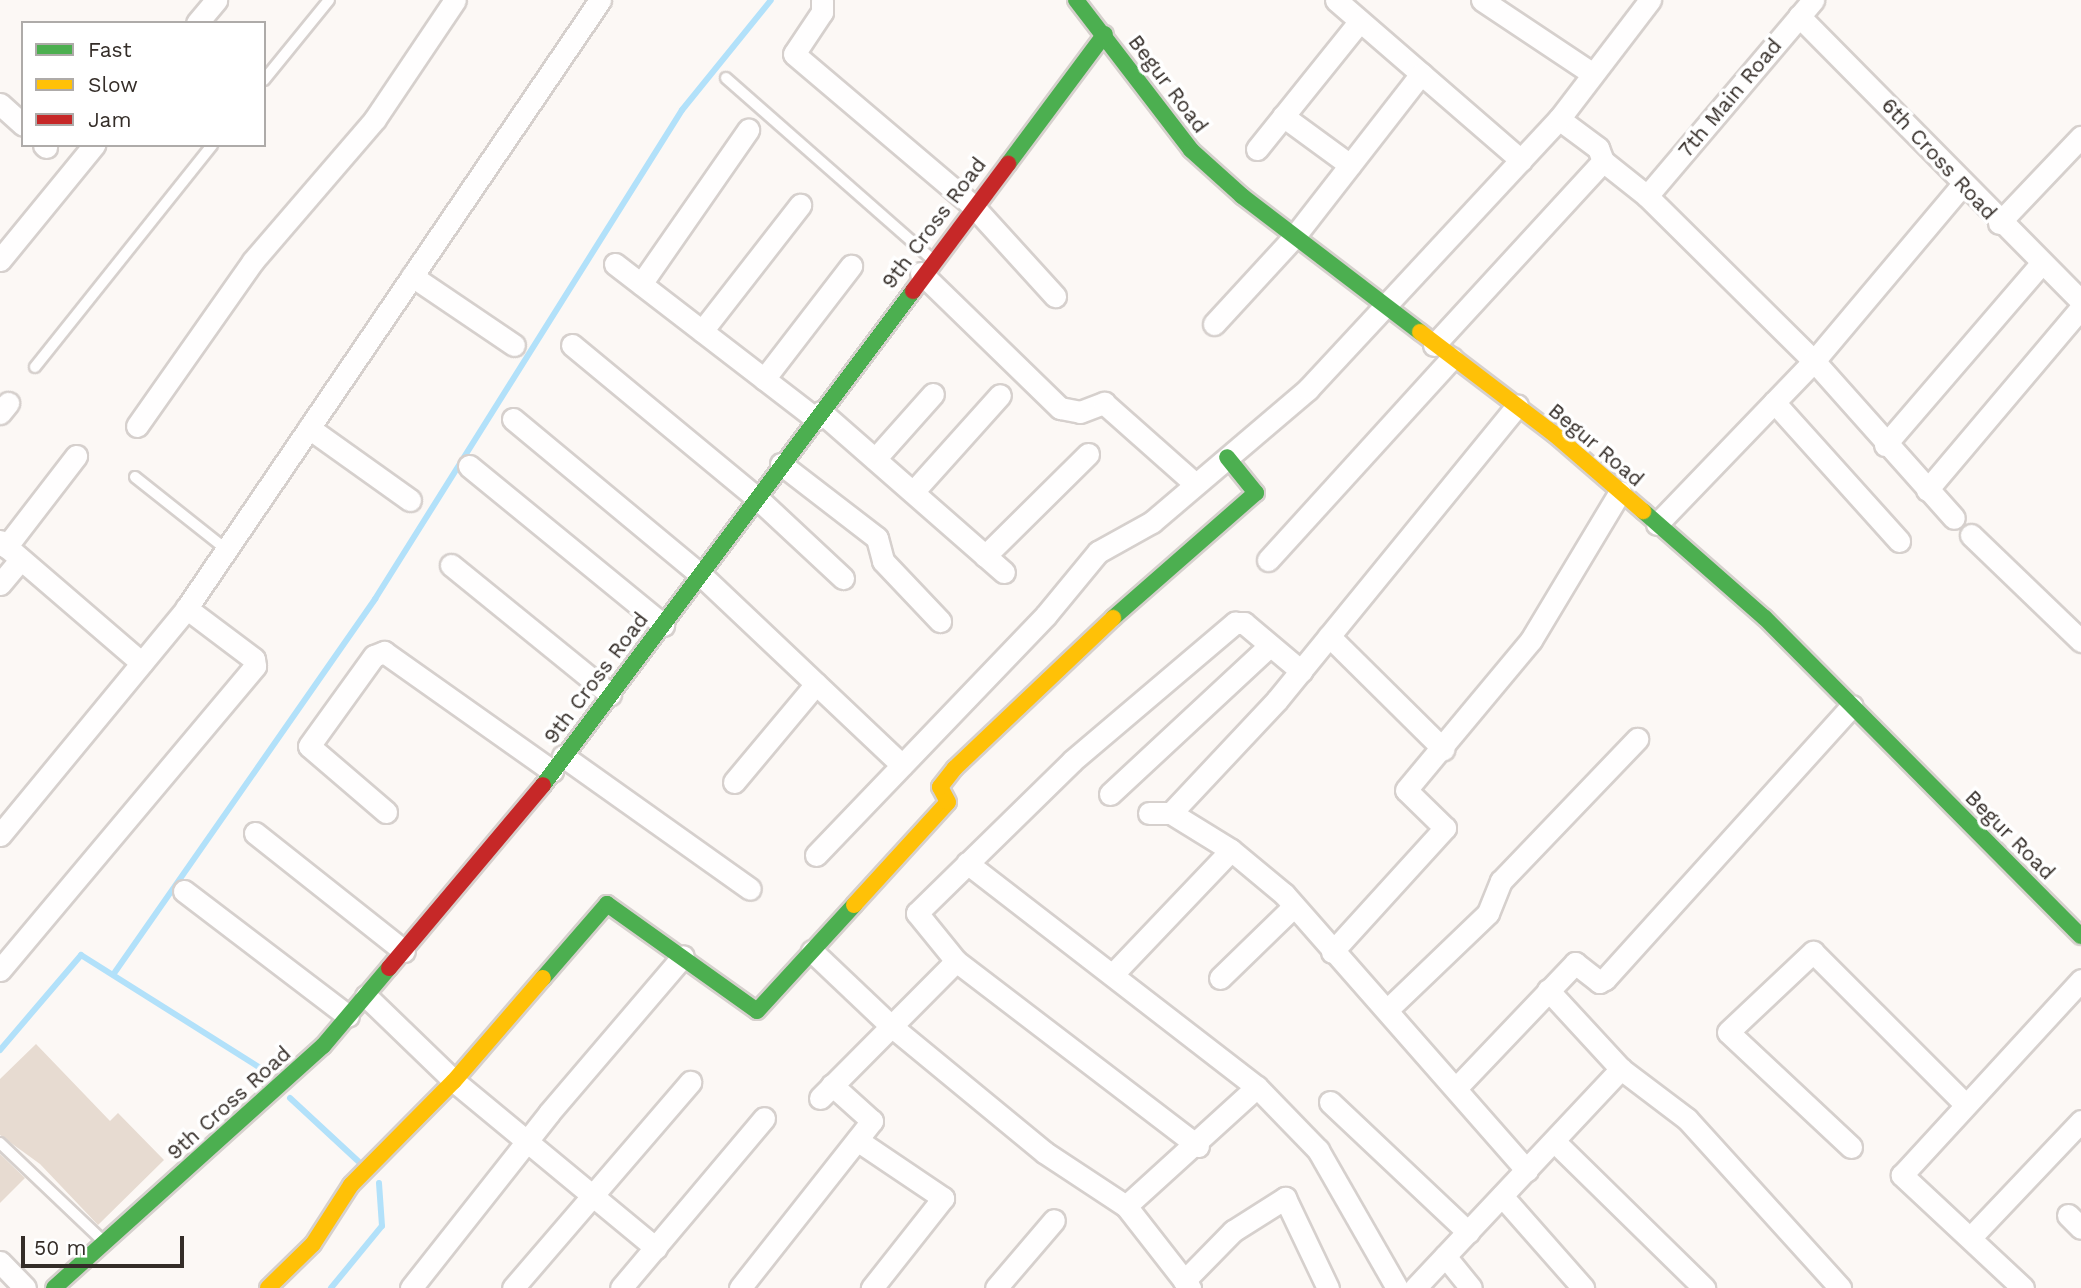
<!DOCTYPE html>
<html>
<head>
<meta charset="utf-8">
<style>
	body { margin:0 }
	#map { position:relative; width:2081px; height:1288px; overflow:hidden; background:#fcf8f5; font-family:"Work Sans",sans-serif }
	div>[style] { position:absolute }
	.stream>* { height:6px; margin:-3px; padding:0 3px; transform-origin:3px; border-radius:3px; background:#b2e1fa }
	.building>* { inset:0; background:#e7dbd1 }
	.roads { filter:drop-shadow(2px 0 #d6d0cd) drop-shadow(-2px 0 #d6d0cd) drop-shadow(0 2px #d6d0cd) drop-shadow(0 -2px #d6d0cd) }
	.lane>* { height:10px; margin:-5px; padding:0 5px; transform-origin:5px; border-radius:5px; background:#fffefe }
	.street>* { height:21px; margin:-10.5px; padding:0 10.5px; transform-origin:10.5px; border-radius:10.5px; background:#fffefe }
	.fast>* { height:16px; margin:-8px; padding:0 8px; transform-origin:8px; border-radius:8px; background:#4caf50 }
	.slow>* { height:16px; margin:-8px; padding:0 8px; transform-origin:8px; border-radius:8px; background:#ffc107 }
	.jam>* { height:16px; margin:-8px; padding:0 8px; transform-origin:8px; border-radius:8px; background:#c62828 }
	span { translate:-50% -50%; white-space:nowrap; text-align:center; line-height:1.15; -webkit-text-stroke:7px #fff; paint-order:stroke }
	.street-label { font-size:21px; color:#342d28 }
	.legend { position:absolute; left:21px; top:21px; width:245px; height:126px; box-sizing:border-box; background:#fff; border:2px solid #aeaba9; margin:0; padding:9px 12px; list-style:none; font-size:21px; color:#342d28 }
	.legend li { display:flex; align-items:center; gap:14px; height:35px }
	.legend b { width:35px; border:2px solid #aeaba9 }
	.scale { position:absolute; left:21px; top:1236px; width:163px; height:32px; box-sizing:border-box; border:4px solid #342d28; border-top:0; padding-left:9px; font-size:21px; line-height:24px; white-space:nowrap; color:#342d28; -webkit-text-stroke:5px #fff; paint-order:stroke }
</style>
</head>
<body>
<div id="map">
	<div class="stream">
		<div style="left:115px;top:972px;width:455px;rotate:-55.1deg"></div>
		<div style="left:375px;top:599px;width:577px;rotate:-57.88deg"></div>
		<div style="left:682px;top:110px;width:141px;rotate:-51deg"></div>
		<div style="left:0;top:1050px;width:125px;rotate:-49.5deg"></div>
		<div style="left:81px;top:955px;width:218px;rotate:32.2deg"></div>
		<div style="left:290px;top:1098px;width:93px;rotate:42.8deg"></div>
		<div style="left:331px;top:1288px;width:80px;rotate:-50.6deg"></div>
		<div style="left:382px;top:1226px;width:43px;rotate:-94deg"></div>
	</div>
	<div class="building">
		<div style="clip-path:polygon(36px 1044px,110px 1121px,118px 1113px,164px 1160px,98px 1225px,40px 1164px,0 1135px,0 1079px)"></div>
		<div style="clip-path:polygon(0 1154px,25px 1178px,0 1203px)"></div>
	</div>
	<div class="roads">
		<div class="lane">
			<div style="left:726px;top:78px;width:274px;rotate:41.3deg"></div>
			<div style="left:264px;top:80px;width:103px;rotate:-50.9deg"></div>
			<div style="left:35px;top:367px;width:284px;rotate:-51.4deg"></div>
			<div style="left:135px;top:477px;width:116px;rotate:38.4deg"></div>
			<div style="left:0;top:1143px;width:141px;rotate:43.6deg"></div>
		</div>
		<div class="street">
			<div style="left:822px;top:0;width:12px;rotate:90deg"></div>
			<div style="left:822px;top:12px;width:50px;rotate:123.7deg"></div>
			<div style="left:794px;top:54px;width:235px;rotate:40.3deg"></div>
			<div style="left:973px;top:206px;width:122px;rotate:47.7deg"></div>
			<div style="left:1336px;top:0;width:245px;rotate:40.9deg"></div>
			<div style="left:1482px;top:0;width:133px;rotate:33.7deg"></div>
			<div style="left:1799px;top:16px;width:401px;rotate:45.3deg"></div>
			<div style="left:197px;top:23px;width:30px;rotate:-50deg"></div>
			<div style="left:0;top:104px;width:31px;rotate:42deg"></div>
			<div style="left:1283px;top:116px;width:83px;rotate:36.2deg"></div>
			<div style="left:1559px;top:119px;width:49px;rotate:36.6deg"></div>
			<div style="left:1598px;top:148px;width:14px;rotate:69deg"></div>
			<div style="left:44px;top:145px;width:3px;rotate:45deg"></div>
			<div style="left:1257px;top:149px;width:164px;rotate:-51.2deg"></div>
			<div style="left:1647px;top:196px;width:257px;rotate:-49.7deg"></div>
			<div style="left:1999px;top:223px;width:119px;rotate:-46.4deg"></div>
			<div style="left:0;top:260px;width:149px;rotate:-50.7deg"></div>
			<div style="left:615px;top:264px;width:254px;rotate:37.6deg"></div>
			<div style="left:921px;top:273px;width:194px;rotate:44.2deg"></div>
			<div style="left:1060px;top:408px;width:20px;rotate:11deg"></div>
			<div style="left:1080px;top:412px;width:26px;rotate:-21deg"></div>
			<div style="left:1104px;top:403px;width:120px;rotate:41.6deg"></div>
			<div style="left:412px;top:276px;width:123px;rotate:34.1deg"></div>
			<div style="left:641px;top:284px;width:188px;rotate:-55.2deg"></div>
			<div style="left:1214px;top:324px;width:118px;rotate:-47.4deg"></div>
			<div style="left:1294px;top:237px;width:207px;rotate:-52.1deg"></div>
			<div style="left:702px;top:331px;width:160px;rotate:-52.1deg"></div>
			<div style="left:572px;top:345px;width:239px;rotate:39.6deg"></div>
			<div style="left:756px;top:497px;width:119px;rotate:43deg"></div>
			<div style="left:1434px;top:345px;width:250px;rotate:-47.4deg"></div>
			<div style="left:1603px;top:161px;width:56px;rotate:38.5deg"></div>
			<div style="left:1647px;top:196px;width:235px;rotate:44.7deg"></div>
			<div style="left:1814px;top:361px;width:210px;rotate:48.3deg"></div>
			<div style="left:764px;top:379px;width:143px;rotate:-52.4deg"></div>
			<div style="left:1774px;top:402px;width:187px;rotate:48deg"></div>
			<div style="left:821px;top:412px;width:243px;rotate:41.2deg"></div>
			<div style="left:0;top:413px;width:13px;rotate:-51deg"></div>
			<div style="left:513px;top:419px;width:243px;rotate:39.7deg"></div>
			<div style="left:700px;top:574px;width:278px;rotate:43.4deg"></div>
			<div style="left:137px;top:426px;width:202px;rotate:-54.9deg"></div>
			<div style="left:253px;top:261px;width:187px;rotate:-49.3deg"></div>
			<div style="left:375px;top:119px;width:143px;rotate:-56.1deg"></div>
			<div style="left:309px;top:428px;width:124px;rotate:35.5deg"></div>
			<div style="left:1885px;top:445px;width:238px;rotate:-49.3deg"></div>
			<div style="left:875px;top:459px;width:87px;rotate:-48.3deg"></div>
			<div style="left:781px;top:464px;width:121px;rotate:37.6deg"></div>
			<div style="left:877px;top:538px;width:24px;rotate:75deg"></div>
			<div style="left:883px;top:561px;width:83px;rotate:46.5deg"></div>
			<div style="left:469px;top:466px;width:251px;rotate:39.3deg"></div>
			<div style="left:1927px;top:490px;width:238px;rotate:-49.8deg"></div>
			<div style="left:913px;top:492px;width:130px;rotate:-48.1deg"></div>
			<div style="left:1657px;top:524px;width:226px;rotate:-46.1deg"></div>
			<div style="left:1814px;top:361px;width:230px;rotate:-49.9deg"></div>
			<div style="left:1971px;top:535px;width:153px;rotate:43.9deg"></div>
			<div style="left:0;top:541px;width:187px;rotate:40.7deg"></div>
			<div style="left:6px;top:547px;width:115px;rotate:-52.4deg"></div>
			<div style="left:985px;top:556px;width:145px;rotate:-44.7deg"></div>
			<div style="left:1268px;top:560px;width:273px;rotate:-47.7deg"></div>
			<div style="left:451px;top:565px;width:205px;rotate:39.1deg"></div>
			<div style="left:0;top:584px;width:30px;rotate:-50deg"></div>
			<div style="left:1329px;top:636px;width:161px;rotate:44.7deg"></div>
			<div style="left:563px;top:756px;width:229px;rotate:35.4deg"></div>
			<div style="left:734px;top:782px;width:128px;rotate:-50.1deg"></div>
			<div style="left:1110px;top:794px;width:217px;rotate:-42.9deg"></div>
			<div style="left:386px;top:812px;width:101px;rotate:-139.4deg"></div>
			<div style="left:309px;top:746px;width:111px;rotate:-54.2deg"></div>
			<div style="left:374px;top:656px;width:11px;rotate:-22deg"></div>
			<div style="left:384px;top:652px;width:206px;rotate:35.3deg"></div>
			<div style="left:1149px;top:813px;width:22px"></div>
			<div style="left:1171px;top:813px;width:70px;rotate:31.7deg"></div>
			<div style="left:1231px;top:850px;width:69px;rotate:39.7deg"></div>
			<div style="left:1284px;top:894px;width:368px;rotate:48.7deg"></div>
			<div style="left:1171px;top:813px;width:155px;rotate:-46.8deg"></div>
			<div style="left:1277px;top:700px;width:380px;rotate:-50.8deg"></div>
			<div style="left:255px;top:833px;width:190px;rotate:38.4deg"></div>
			<div style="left:0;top:835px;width:289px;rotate:-50.5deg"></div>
			<div style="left:184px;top:612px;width:740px;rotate:-55.79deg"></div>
			<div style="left:816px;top:855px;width:332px;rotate:-46.2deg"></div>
			<div style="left:1046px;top:615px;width:82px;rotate:-50.5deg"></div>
			<div style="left:1098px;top:552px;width:62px;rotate:-29.1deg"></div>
			<div style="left:1152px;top:522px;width:205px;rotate:-40.4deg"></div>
			<div style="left:1308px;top:389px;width:369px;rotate:-47.1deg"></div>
			<div style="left:1559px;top:119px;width:150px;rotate:-52.6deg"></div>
			<div style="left:967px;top:863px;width:366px;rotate:37.7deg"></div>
			<div style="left:1257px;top:1087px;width:88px;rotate:45.9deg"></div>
			<div style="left:1318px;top:1150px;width:159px;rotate:60.2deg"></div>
			<div style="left:184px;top:891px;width:206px;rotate:37.3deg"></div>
			<div style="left:812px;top:951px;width:108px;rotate:43.5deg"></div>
			<div style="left:890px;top:1025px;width:200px;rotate:39.5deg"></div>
			<div style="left:1044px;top:1152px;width:98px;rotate:33.4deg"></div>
			<div style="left:1126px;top:1206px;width:104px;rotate:52deg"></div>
			<div style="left:1332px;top:952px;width:168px;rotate:-47.7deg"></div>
			<div style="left:1445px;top:828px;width:54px;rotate:-135.7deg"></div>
			<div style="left:1406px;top:790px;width:195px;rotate:-50.2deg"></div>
			<div style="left:1531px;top:640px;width:173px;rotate:-59deg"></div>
			<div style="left:0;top:970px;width:397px;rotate:-50deg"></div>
			<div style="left:255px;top:666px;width:7px;rotate:-98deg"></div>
			<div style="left:254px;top:659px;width:85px;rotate:-143.1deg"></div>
			<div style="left:1113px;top:974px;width:171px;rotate:-46.4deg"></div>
			<div style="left:1220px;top:978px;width:103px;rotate:-44.2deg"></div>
			<div style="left:1548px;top:990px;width:108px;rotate:47.3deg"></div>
			<div style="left:1621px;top:1069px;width:83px;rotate:37.1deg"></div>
			<div style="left:1687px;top:1119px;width:228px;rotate:47.8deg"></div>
			<div style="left:366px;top:996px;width:122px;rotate:44deg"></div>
			<div style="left:454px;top:1081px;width:262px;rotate:39.6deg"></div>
			<div style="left:1387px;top:1010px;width:140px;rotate:-43.8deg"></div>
			<div style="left:1488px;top:913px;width:35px;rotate:-68deg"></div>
			<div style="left:1501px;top:881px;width:197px;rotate:-46.2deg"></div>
			<div style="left:1458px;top:1086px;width:170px;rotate:-46.4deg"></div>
			<div style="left:1575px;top:963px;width:31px;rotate:38deg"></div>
			<div style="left:1599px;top:982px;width:7px;rotate:-27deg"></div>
			<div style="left:1605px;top:979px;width:368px;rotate:-47.9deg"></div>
			<div style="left:820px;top:1098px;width:193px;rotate:-45.2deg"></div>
			<div style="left:1330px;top:1102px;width:190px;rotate:43.3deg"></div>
			<div style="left:857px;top:1140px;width:104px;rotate:34deg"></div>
			<div style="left:943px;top:1198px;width:115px;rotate:128.3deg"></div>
			<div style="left:1555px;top:1142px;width:209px;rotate:44.4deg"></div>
			<div style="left:1198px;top:1146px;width:305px;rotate:-142.6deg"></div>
			<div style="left:956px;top:961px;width:62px;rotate:-129.1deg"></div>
			<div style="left:917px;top:913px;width:217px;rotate:-44.4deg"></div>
			<div style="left:1072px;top:761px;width:214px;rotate:-40.3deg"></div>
			<div style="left:1235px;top:623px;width:9px"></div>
			<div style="left:1244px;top:623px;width:75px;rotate:40.1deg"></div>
			<div style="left:1851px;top:1147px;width:168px;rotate:-136.9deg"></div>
			<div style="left:1728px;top:1032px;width:117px;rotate:-43.3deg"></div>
			<div style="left:1813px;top:952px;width:216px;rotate:45deg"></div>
			<div style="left:1502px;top:1196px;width:123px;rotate:48.6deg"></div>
			<div style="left:1126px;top:1206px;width:177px;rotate:-42.3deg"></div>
			<div style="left:2068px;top:1215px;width:18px;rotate:45deg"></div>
			<div style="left:1971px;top:1237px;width:160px;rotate:-46.5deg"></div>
			<div style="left:1445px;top:1256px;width:41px;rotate:50.9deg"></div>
			<div style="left:0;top:1262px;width:36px;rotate:46deg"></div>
			<div style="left:1184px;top:1281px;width:70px;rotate:-45.6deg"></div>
			<div style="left:1233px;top:1231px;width:62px;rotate:-32.4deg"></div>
			<div style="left:1285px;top:1198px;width:100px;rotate:64.5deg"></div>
			<div style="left:411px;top:1288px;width:223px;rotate:-51.7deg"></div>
			<div style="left:549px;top:1113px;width:206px;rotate:-49.5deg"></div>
			<div style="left:513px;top:1288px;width:272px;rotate:-49.3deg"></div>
			<div style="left:621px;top:1288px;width:222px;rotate:-49.9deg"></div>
			<div style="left:740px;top:1288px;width:213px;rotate:-51.7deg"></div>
			<div style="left:872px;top:1121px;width:54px;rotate:-138deg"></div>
			<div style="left:996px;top:1288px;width:89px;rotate:-49.5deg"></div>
			<div style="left:1415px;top:1288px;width:301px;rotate:-46.8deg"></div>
			<div style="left:2023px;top:1288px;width:166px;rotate:-137deg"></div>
			<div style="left:1902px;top:1175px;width:265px;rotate:-47.4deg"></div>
		</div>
		<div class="fast">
			<div style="left:1076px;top:0;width:189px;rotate:52.5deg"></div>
			<div style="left:1191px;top:150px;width:69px;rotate:42deg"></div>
			<div style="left:1242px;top:196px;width:224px;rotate:37.4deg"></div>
			<div style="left:1008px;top:164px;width:162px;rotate:-53.3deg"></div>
			<div style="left:1643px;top:511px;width:162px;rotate:41.3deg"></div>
			<div style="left:1765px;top:618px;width:448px;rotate:45.2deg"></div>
			<div style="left:1113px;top:618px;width:190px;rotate:-41.2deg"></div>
			<div style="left:1256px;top:493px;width:46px;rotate:-128.9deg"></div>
			<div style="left:543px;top:785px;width:617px;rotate:-53.17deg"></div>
			<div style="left:543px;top:978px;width:98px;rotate:-49.1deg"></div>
			<div style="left:607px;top:904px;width:184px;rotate:35.5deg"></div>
			<div style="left:757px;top:1011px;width:144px;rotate:-47.5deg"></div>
			<div style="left:54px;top:1288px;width:362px;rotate:-42deg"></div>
			<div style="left:323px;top:1046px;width:102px;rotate:-49.8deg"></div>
		</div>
		<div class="slow">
			<div style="left:1420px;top:332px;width:168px;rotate:37.3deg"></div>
			<div style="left:1554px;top:434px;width:118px;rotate:40.9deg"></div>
			<div style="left:854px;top:905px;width:139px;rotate:-47.6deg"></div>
			<div style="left:948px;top:802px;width:17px;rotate:-118deg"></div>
			<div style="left:940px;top:787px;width:24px;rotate:-52deg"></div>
			<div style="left:955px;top:768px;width:218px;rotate:-43.5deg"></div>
			<div style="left:268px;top:1288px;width:63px;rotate:-44.4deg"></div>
			<div style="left:313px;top:1244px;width:70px;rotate:-57.2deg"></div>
			<div style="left:351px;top:1185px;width:146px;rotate:-45.3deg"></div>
			<div style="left:454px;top:1081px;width:136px;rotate:-49.2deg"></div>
		</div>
		<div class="jam">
			<div style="left:913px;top:291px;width:159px;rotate:-53.2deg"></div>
			<div style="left:389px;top:968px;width:239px;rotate:-49.9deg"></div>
		</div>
	</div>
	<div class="street-label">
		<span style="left:1168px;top:84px;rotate:53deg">Begur Road</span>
		<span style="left:1730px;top:98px;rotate:-50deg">7th Main Road</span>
		<span style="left:1939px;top:159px;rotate:47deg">6th Cross Road</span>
		<span style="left:934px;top:223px;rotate:-53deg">9th Cross Road</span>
		<span style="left:1596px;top:445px;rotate:40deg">Begur Road</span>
		<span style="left:596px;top:678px;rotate:-53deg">9th Cross Road</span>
		<span style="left:2010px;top:835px;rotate:45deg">Begur Road</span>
		<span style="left:229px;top:1103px;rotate:-42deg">9th Cross Road</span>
	</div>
	<ul class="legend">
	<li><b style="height:9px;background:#4caf50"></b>Fast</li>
	<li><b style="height:9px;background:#ffc107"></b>Slow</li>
	<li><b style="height:9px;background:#c62828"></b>Jam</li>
	</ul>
	<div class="scale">50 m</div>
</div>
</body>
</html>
